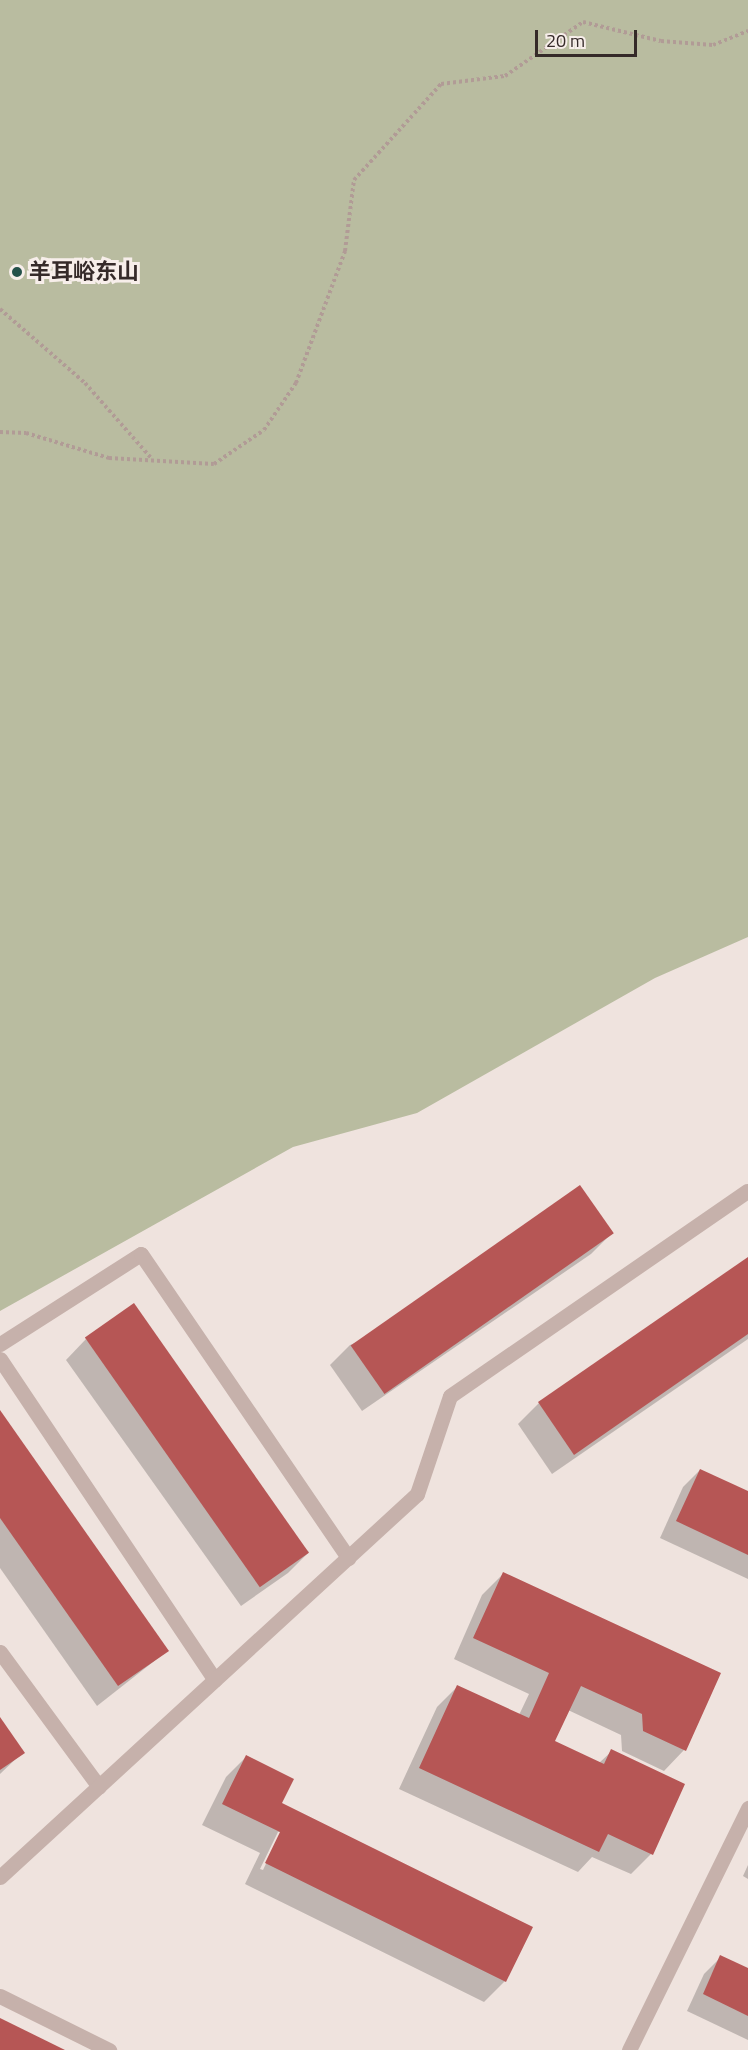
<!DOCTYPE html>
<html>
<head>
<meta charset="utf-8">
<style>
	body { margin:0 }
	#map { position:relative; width:748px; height:2050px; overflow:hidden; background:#efe3de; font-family:"Titillium Web","Noto Sans SC",sans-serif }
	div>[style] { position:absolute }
	.green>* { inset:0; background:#b9bca0 }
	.shadow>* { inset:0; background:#0003 }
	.building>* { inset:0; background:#b65655; transform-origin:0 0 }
	.path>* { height:4px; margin-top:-2px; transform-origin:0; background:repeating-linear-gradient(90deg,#b19b96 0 3px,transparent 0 6px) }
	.minor>* { height:15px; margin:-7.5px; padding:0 7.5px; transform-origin:7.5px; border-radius:7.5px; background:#c6b1ab }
	.dots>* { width:16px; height:16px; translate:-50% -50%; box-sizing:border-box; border:3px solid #f7eeea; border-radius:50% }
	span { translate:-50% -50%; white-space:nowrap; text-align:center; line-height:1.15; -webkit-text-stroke:6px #f7eeea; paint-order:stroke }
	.poi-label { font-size:22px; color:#352a29; font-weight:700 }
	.left { translate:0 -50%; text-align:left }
	.scale { position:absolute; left:535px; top:30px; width:102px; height:27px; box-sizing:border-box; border:3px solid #352a29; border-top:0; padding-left:8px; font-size:18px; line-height:21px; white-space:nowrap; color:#352a29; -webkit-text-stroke:4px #f7eeea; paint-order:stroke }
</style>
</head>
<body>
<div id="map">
	<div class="green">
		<div style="clip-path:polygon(0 0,748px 0,748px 937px,655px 978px,417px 1113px,293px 1147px,0 1311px)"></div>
	</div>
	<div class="shadow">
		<div style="clip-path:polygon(612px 1233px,591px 1254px,362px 1411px,330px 1365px,350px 1345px)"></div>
		<div style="clip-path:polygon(748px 1259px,748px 1339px,552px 1474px,518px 1424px,539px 1403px)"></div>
		<div style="clip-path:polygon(86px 1339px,309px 1552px,288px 1573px,241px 1606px,66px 1360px)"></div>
		<div style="clip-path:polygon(0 1413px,167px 1651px,97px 1706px,0 1568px)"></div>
		<div style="clip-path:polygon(700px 1470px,748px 1493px,748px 1579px,660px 1538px,683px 1487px)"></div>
		<div style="clip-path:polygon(503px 1574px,684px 1750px,664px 1771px,622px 1751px,621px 1735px,568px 1710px,553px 1742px,599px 1763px,612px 1751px,651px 1854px,631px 1874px,592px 1857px,578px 1872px,399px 1789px,437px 1707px,457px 1687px,519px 1715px,529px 1694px,454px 1659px,482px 1595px)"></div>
		<div style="clip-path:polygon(0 1719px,23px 1752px,0 1774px)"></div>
		<div style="clip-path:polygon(evenodd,246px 1757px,280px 1804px,505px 1981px,484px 2002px,245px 1884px,260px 1853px,202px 1825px,226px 1777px,246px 1757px,278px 1832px,281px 1832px,263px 1870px,260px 1869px,278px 1832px)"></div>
		<div style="clip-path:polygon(748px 1865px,748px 1879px,743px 1876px)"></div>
		<div style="clip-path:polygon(721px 1957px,748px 1970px,748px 2040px,687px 2011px,704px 1974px)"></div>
	</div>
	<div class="building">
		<div style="left:580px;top:1185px;width:59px;height:280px;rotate:55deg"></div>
		<div style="clip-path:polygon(748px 1257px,748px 1334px,574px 1455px,538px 1402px)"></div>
		<div style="left:134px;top:1303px;width:305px;height:60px;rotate:55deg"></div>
		<div style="clip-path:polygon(0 1410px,169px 1651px,118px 1686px,0 1518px)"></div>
		<div style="clip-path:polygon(700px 1469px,748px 1491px,748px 1555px,676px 1521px)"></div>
		<div style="clip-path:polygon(503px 1572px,721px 1673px,686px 1751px,643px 1731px,642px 1714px,581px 1686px,555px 1741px,604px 1764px,611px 1749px,685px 1784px,653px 1855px,608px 1834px,599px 1852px,419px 1768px,457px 1685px,529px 1718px,549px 1673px,473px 1638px)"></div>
		<div style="clip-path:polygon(0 1717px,25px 1753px,0 1770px)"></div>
		<div style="clip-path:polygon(246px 1755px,294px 1779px,282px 1803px,533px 1927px,506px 1982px,265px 1863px,280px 1832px,222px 1804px)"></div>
		<div style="clip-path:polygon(720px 1955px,748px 1968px,748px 2016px,703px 1994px)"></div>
		<div style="clip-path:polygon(0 2018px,65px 2050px,0 2050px)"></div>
	</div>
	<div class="path">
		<div style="left:0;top:309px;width:113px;rotate:41deg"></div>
		<div style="left:85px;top:383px;width:101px;rotate:48.6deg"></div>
		<div style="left:0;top:432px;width:26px;rotate:2deg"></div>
		<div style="left:26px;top:433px;width:87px;rotate:16.8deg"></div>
		<div style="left:109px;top:458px;width:105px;rotate:3.3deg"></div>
		<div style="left:214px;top:464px;width:60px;rotate:-34.2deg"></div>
		<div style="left:264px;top:430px;width:57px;rotate:-55.8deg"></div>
		<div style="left:296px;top:383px;width:141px;rotate:-69.6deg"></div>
		<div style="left:345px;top:251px;width:72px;rotate:-82.8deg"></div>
		<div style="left:354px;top:180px;width:130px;rotate:-47.8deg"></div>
		<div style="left:441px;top:84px;width:64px;rotate:-7.1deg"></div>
		<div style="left:505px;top:76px;width:95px;rotate:-34.7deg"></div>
		<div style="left:583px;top:22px;width:80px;rotate:13.7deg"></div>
		<div style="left:661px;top:41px;width:52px;rotate:4.4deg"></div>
		<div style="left:713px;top:45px;width:38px;rotate:-22deg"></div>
	</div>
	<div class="minor">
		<div style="left:0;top:1344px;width:167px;rotate:-32.6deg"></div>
		<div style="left:141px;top:1254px;width:368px;rotate:55.7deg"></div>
		<div style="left:0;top:1359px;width:386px;rotate:56.2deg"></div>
		<div style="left:0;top:1652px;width:167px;rotate:53.7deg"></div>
		<div style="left:0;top:1877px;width:566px;rotate:-42.57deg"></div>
		<div style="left:417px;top:1494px;width:103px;rotate:-71.4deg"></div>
		<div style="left:450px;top:1396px;width:361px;rotate:-34.6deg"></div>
		<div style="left:0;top:1996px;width:122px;rotate:26.4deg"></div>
		<div style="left:629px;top:2050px;width:270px;rotate:-63.8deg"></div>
	</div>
	<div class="dots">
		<div style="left:17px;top:272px;background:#24514a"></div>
	</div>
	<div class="poi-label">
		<span class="left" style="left:29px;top:272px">羊耳峪东山</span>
	</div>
	<div class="scale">20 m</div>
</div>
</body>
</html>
